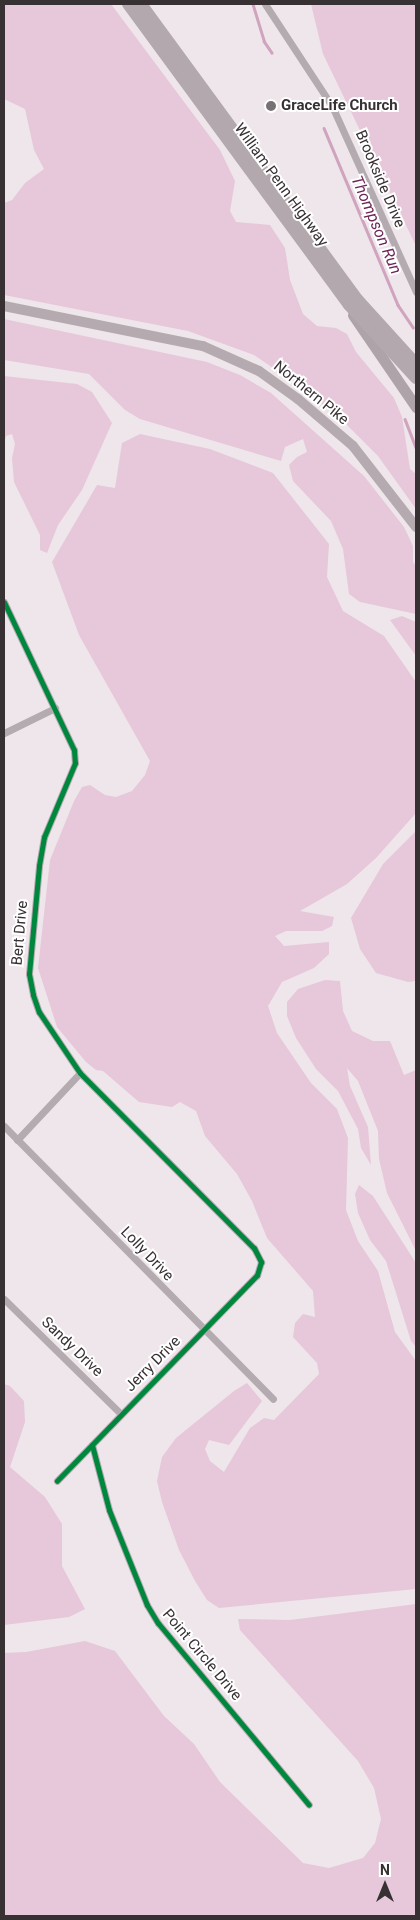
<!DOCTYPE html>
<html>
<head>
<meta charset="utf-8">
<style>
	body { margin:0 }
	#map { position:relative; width:420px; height:1920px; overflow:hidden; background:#eee6ea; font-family:Roboto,sans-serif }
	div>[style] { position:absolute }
	.green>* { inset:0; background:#e7c7da }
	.stream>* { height:2.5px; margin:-1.25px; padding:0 1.25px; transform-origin:1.25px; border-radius:1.25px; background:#d0a3be }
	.street>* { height:7px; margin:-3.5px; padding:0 3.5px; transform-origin:3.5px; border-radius:3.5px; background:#b4abb0 }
	.secondary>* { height:10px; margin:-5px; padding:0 5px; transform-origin:5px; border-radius:5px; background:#b4aaaf }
	.primary>* { height:11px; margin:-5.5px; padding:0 5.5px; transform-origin:5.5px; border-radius:5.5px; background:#aea3a9 }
	.highway>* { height:12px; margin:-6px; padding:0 6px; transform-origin:6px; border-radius:6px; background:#b2a8ae }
	.cycleway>* { height:5px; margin:-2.5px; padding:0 2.5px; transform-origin:2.5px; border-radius:2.5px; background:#00873e }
	.dots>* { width:14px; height:14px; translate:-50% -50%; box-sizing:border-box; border:2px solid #fff; border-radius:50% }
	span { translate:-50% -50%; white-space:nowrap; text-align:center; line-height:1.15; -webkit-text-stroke:4px #fff; paint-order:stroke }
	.poi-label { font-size:15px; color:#373134; font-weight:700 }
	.left { translate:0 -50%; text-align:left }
	.street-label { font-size:15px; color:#373134 }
	.water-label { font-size:16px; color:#6f2657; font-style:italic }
	.frame { position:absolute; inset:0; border:5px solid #373134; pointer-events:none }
	.north { position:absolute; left:360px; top:1860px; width:50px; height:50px; -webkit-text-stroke:4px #fff; paint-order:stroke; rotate:0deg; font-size:14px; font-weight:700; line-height:20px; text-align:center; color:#373134 }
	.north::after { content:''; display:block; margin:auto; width:18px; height:22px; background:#373134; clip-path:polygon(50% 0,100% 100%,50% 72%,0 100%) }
</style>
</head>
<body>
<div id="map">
	<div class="green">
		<div style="clip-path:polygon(4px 4px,111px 4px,220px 150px,235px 181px,230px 211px,236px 222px,270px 225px,285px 248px,290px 280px,303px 314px,317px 326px,336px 328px,347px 334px,356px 352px,394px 398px,402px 417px,410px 469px,416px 474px,416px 509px,378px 456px,348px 426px,307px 391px,254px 355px,188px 331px,4px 295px,4px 203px,12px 200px,25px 183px,44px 169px,34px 150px,25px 109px,4px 99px)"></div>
		<div style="clip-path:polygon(311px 4px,416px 4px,416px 246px,323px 54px)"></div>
		<div style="clip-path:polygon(4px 319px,207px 362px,240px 375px,271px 393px,364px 476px,404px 527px,413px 546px,413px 562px,416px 566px,416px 614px,360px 602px,349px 594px,343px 549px,331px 521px,293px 481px,289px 465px,297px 457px,307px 452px,303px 439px,285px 447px,281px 461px,140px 419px,125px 410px,89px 374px,4px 360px)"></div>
		<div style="clip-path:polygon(4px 376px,77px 384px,92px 392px,112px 423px,82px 490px,58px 525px,47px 553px,40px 550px,40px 535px,14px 482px,12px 458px,15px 444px,12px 434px,6px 436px,4px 443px)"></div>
		<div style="clip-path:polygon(140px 434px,210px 449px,273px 473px,329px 544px,327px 577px,343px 611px,384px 636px,416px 682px,416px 813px,376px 858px,347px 884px,300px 911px,334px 917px,332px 926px,322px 931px,286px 931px,275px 936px,284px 946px,329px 942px,329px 954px,314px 968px,282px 982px,268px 1006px,277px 1033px,311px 1083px,337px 1109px,348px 1138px,346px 1210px,358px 1241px,378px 1271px,395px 1332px,416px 1361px,416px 1589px,219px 1608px,207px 1600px,195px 1581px,179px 1550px,162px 1502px,157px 1481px,162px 1457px,176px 1438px,234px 1391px,247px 1383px,262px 1401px,229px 1445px,209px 1440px,205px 1449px,210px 1461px,224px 1472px,250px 1428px,264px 1418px,274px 1420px,319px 1374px,317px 1363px,293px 1337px,295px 1323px,303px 1314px,315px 1317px,313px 1291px,267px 1238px,252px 1201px,237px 1174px,205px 1136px,196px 1111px,180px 1102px,172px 1107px,139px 1102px,103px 1071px,96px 1070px,86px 1062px,57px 1027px,38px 968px,50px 860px,74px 801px,82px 787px,90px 785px,105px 795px,116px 797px,132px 791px,145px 775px,150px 761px,79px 635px,52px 562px,97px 485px,115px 488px,122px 443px)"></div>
		<div style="clip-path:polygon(402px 616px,416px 622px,416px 656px,390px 620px)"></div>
		<div style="clip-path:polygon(416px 831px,416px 981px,408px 982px,376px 973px,360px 949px,351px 918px,383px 864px)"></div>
		<div style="clip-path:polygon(325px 980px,340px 981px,343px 1011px,352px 1031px,373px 1041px,390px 1041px,404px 1075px,416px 1070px,416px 1251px,387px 1193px,379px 1159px,378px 1131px,358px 1081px,347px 1068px,350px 1086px,368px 1127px,371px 1165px,361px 1148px,358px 1129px,338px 1091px,316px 1069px,296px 1038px,287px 1016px,287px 1002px,298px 989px)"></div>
		<div style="clip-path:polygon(359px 1185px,373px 1196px,416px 1263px,416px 1347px,411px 1341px,386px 1261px,370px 1240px,358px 1213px,355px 1194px)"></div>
		<div style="clip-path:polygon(4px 1384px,10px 1386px,24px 1401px,25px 1422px,10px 1467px,45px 1497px,62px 1524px,62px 1566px,85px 1609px,69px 1617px,4px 1625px)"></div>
		<div style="clip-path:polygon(416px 1604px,416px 1916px,4px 1916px,4px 1653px,26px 1652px,85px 1641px,115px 1651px,164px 1716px,194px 1744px,220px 1782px,303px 1863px,329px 1868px,363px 1858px,375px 1843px,381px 1819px,374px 1788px,358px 1761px,240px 1630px,238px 1619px,290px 1620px)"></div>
	</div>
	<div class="stream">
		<div style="left:253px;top:4px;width:39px;rotate:73deg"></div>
		<div style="left:264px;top:41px;width:14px;rotate:56deg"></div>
		<div style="left:324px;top:128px;width:192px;rotate:67.3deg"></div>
		<div style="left:398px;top:305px;width:27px;rotate:56deg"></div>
		<div style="left:405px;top:419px;width:30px;rotate:69deg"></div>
	</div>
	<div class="street">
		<div style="left:265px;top:4px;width:122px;rotate:56.7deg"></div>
		<div style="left:332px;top:106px;width:204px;rotate:65.7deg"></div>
		<div style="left:4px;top:602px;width:164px;rotate:64.7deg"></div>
		<div style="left:74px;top:750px;width:13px;rotate:86deg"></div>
		<div style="left:75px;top:763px;width:80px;rotate:112.7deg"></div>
		<div style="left:44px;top:837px;width:29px;rotate:100deg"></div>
		<div style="left:39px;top:866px;width:108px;rotate:95.3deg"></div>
		<div style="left:29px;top:974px;width:21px;rotate:79deg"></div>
		<div style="left:33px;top:995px;width:18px;rotate:71deg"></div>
		<div style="left:39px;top:1012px;width:73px;rotate:56.1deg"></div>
		<div style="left:80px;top:1073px;width:247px;rotate:45.2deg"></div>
		<div style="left:254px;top:1248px;width:16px;rotate:63deg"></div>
		<div style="left:261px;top:1262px;width:14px;rotate:107deg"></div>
		<div style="left:257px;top:1275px;width:287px;rotate:134.2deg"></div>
		<div style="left:4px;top:733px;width:57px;rotate:-26.1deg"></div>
		<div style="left:4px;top:1126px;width:383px;rotate:45.4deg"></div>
		<div style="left:17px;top:1140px;width:92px;rotate:-46.8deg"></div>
		<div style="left:4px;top:1299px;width:164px;rotate:44.5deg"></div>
		<div style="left:92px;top:1445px;width:67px;rotate:75.3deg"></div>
		<div style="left:109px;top:1510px;width:102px;rotate:68.2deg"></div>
		<div style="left:147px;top:1605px;width:21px;rotate:59deg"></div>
		<div style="left:158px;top:1623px;width:236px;rotate:50.3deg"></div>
	</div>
	<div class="secondary">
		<div style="left:4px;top:306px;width:203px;rotate:11.4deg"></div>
		<div style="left:203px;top:346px;width:61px;rotate:24.1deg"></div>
		<div style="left:259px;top:371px;width:48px;rotate:35.7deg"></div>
		<div style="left:298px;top:399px;width:72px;rotate:40.5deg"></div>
		<div style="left:353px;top:446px;width:103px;rotate:52.1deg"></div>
	</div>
	<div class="primary">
		<div style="left:353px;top:315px;width:112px;rotate:55.6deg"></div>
	</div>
	<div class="highway">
		<div style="left:128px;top:4px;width:373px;rotate:53.7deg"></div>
		<div style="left:349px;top:305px;width:99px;rotate:47.5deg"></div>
		<div style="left:141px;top:4px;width:366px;rotate:53.8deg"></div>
		<div style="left:357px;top:299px;width:88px;rotate:47.8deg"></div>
	</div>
	<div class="cycleway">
		<div style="left:4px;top:602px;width:164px;rotate:64.7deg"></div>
		<div style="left:74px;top:750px;width:13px;rotate:86deg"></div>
		<div style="left:75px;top:763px;width:80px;rotate:112.7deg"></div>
		<div style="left:44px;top:837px;width:29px;rotate:100deg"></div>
		<div style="left:39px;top:866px;width:108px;rotate:95.3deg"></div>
		<div style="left:29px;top:974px;width:21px;rotate:79deg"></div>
		<div style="left:33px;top:995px;width:18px;rotate:71deg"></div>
		<div style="left:39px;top:1012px;width:73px;rotate:56.1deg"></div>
		<div style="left:80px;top:1073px;width:247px;rotate:45.2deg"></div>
		<div style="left:254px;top:1248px;width:16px;rotate:63deg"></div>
		<div style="left:261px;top:1262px;width:14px;rotate:107deg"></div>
		<div style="left:257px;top:1275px;width:287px;rotate:134.2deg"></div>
		<div style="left:92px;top:1445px;width:67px;rotate:75.3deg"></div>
		<div style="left:109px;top:1510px;width:102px;rotate:68.2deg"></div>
		<div style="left:147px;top:1605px;width:21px;rotate:59deg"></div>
		<div style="left:158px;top:1623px;width:236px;rotate:50.3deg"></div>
	</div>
	<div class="dots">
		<div style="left:271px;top:106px;background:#777074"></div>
	</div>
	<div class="poi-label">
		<span class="left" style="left:281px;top:106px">GraceLife Church</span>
	</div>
	<div class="street-label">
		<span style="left:380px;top:179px;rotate:67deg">Brookside Drive</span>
		<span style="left:281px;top:185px;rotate:54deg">William Penn Highway</span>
		<span style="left:311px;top:393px;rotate:39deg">Northern Pike</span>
		<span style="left:20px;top:933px;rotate:-85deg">Bert Drive</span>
		<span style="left:147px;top:1254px;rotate:46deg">Lolly Drive</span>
		<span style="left:72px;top:1347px;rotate:44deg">Sandy Drive</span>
		<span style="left:153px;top:1364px;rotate:-45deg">Jerry Drive</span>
		<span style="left:202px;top:1655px;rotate:50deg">Point Circle Drive</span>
	</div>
	<div class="water-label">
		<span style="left:376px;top:225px;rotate:67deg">Thompson Run</span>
	</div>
	<div class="frame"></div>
	<div class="north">N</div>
</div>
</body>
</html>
